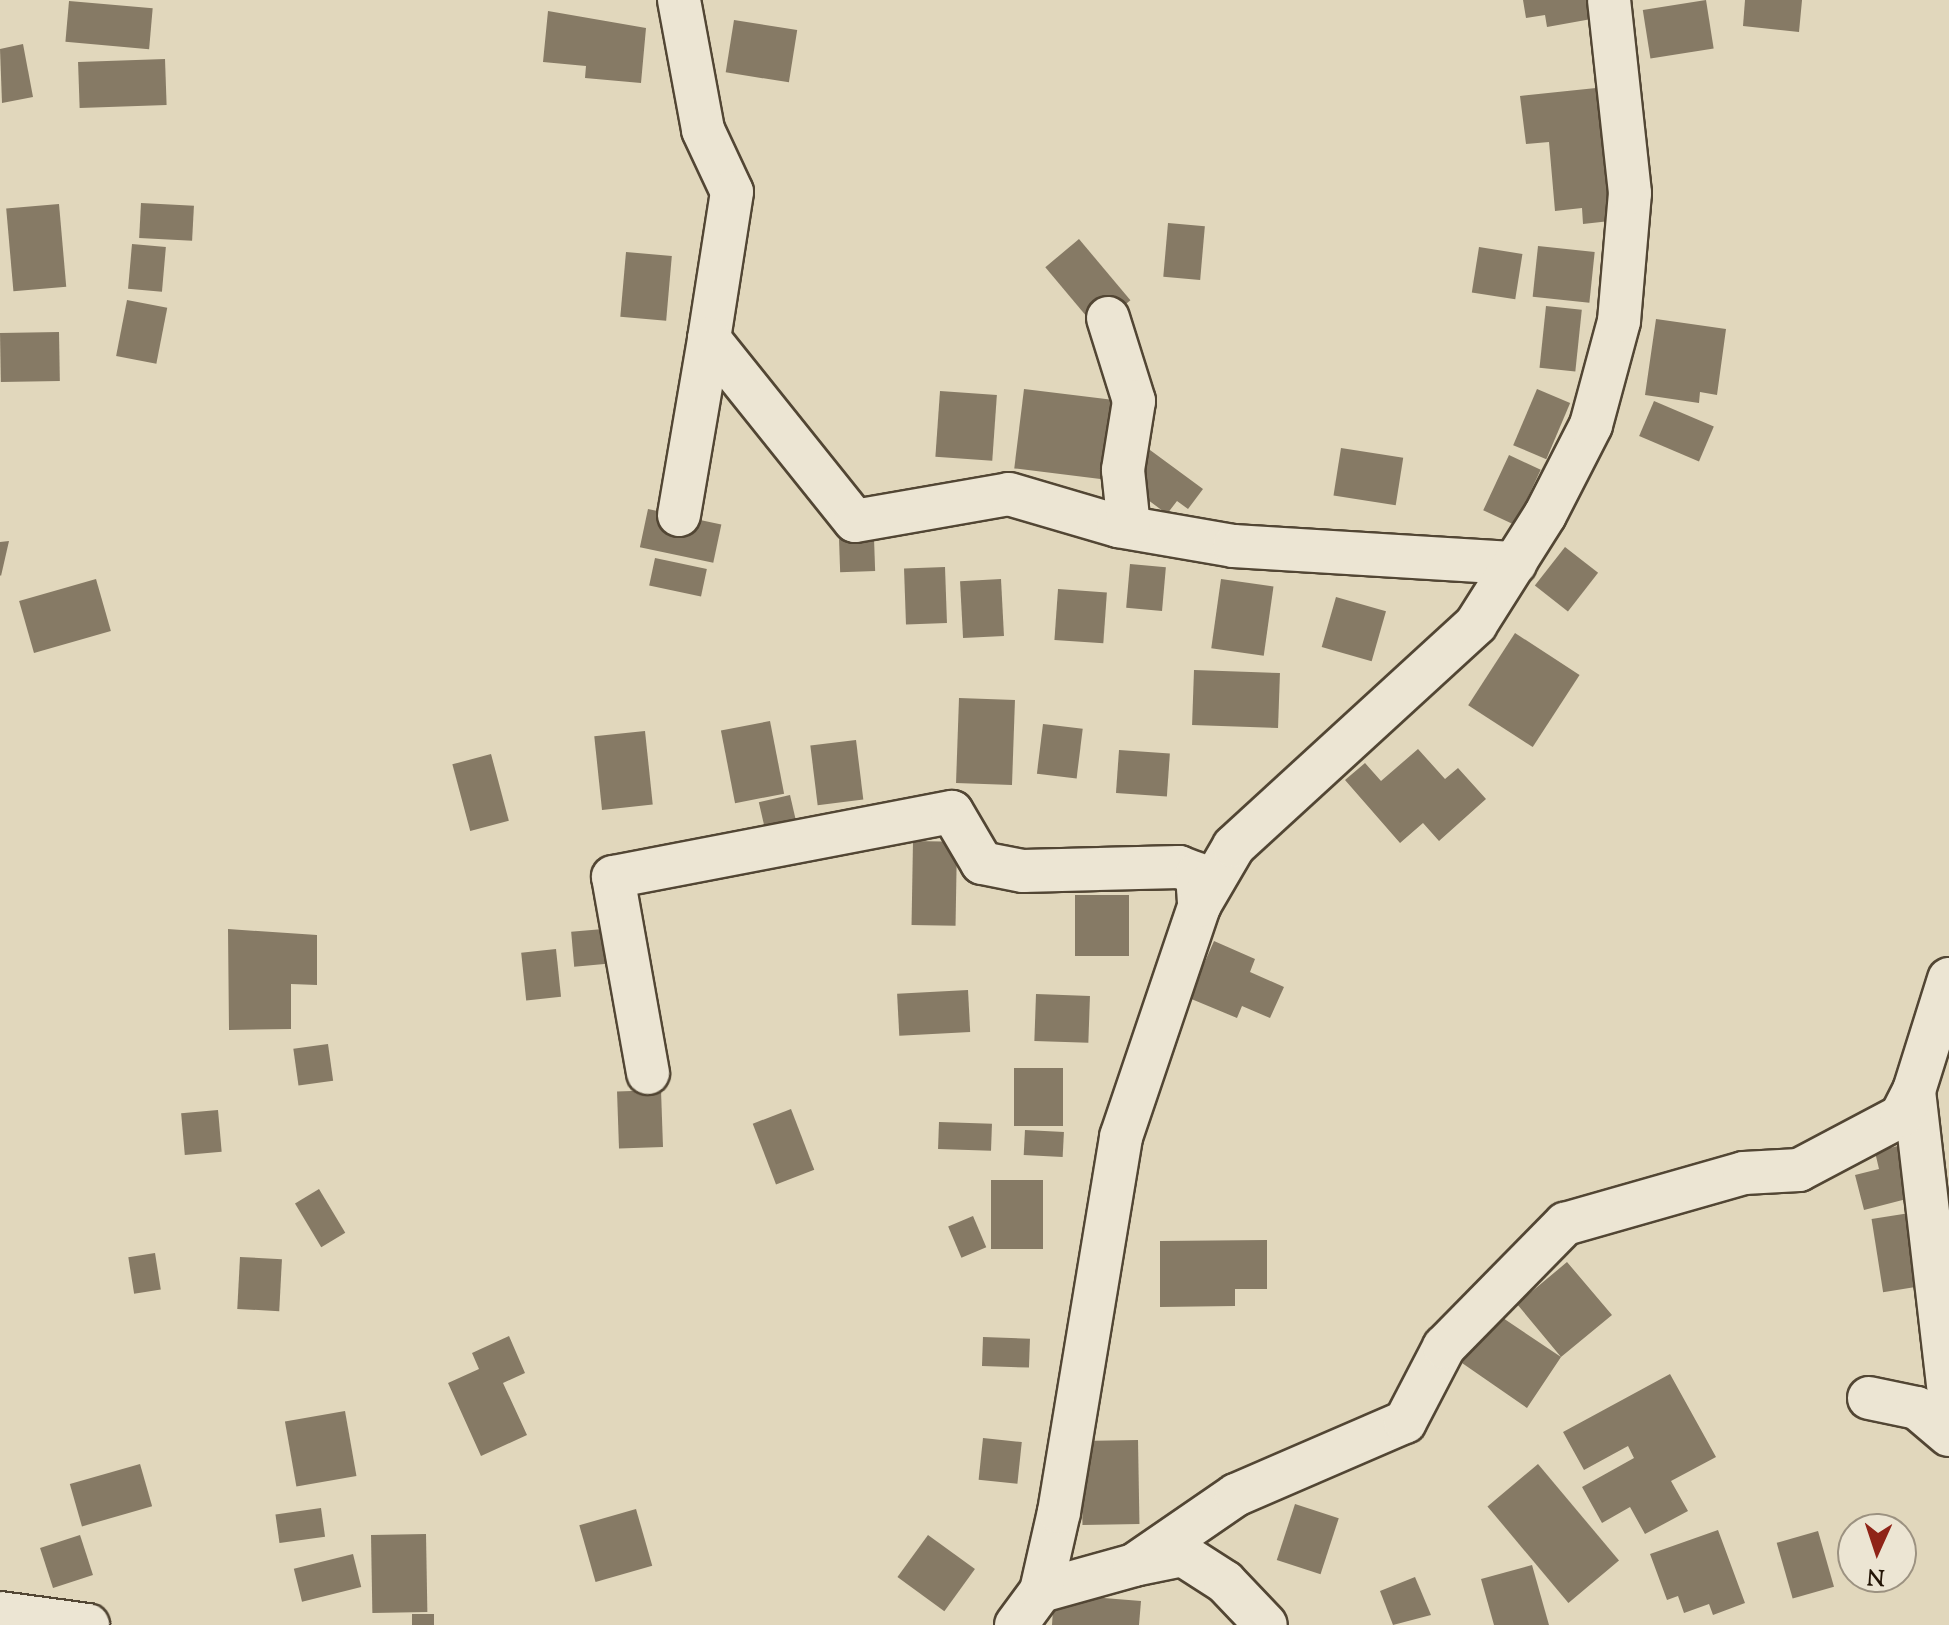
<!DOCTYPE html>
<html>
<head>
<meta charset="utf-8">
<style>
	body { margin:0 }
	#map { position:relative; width:1949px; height:1625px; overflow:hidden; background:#e1d7bc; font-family:"Sorts Mill Goudy",serif }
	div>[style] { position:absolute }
	.building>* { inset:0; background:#867a65; transform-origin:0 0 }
	.roads { filter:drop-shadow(2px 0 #524634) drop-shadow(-2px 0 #524634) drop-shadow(0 2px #524634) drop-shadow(0 -2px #524634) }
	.street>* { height:42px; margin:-21px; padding:0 21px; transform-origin:21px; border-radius:21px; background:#ece5d3 }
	span { translate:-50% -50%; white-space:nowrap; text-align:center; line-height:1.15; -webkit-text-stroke:7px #ece5d3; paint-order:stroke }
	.north { position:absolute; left:1837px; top:1513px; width:80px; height:80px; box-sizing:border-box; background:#ece5d3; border:2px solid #9c9281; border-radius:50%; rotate:183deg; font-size:22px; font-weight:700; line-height:32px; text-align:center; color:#231507 }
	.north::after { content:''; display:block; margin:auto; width:28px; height:36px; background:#8f2418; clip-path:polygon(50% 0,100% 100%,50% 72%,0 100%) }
</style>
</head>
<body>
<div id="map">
	<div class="building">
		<div style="clip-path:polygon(1523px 0,1594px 0,1597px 18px,1547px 27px,1545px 15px,1526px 18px)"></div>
		<div style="left:1706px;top:0;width:49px;height:64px;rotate:81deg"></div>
		<div style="clip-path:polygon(1745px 0,1802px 0,1799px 32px,1743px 26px)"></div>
		<div style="left:69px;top:1px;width:84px;height:41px;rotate:5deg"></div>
		<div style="clip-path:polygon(548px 11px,646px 28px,641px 83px,585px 78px,586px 66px,543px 62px)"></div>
		<div style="left:734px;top:20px;width:64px;height:53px;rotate:9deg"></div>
		<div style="clip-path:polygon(23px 44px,33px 97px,2px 103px,0 49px)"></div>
		<div style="left:165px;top:59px;width:46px;height:87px;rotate:88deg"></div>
		<div style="clip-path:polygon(1596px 88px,1610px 221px,1583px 224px,1582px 208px,1555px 211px,1549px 142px,1526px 144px,1520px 96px)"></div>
		<div style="left:141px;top:203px;width:53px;height:35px;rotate:3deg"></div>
		<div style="left:59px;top:204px;width:83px;height:53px;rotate:85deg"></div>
		<div style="left:1168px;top:223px;width:37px;height:54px;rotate:5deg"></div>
		<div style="left:1079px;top:239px;width:80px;height:44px;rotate:50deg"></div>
		<div style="left:132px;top:244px;width:34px;height:45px;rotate:5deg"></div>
		<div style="left:1538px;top:246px;width:57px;height:51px;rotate:6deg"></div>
		<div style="left:1479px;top:247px;width:44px;height:46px;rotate:9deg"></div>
		<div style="left:626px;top:252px;width:46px;height:65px;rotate:5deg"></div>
		<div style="left:127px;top:300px;width:41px;height:57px;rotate:11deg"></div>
		<div style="left:1546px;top:306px;width:36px;height:62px;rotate:6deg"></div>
		<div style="clip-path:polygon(1656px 319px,1726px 329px,1717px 395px,1700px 392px,1699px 403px,1645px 395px)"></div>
		<div style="left:59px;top:332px;width:49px;height:59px;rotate:89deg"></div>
		<div style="left:1024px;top:389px;width:101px;height:80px;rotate:7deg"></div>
		<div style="left:1537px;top:389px;width:36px;height:61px;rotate:23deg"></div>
		<div style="left:940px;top:391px;width:57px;height:66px;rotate:4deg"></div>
		<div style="left:1654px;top:401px;width:65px;height:38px;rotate:23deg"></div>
		<div style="left:1341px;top:448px;width:63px;height:48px;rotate:9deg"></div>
		<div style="clip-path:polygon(1150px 450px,1203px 489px,1188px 509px,1177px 501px,1167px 514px,1125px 483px)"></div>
		<div style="left:1509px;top:455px;width:35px;height:61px;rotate:25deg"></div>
		<div style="left:648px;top:509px;width:75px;height:39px;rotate:12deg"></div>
		<div style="left:874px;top:538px;width:33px;height:35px;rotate:88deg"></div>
		<div style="clip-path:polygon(9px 541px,1px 576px,0 575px,0 542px)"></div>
		<div style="left:1565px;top:547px;width:42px;height:49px;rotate:38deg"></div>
		<div style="left:655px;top:558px;width:53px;height:28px;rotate:12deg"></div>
		<div style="left:1130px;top:564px;width:36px;height:44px;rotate:5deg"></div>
		<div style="left:945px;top:567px;width:56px;height:41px;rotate:88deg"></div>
		<div style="left:96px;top:579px;width:54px;height:80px;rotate:74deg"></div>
		<div style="left:1001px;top:579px;width:57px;height:41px;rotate:87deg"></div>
		<div style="left:1221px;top:579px;width:53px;height:70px;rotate:8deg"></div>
		<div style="left:1058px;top:589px;width:49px;height:51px;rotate:4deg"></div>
		<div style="left:1336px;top:597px;width:52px;height:52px;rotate:16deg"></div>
		<div style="left:1515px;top:633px;width:77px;height:86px;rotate:33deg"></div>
		<div style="left:1194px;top:670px;width:86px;height:55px;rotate:2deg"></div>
		<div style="left:959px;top:698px;width:56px;height:85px;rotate:2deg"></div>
		<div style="left:770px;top:721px;width:74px;height:50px;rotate:79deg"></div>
		<div style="left:1043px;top:724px;width:40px;height:50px;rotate:7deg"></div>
		<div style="left:645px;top:731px;width:74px;height:51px;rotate:84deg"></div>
		<div style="left:856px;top:740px;width:60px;height:46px;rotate:83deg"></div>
		<div style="clip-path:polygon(1418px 749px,1445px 779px,1458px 768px,1486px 799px,1439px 841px,1423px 823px,1400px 843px,1345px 780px,1365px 763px,1381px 781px)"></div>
		<div style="left:1119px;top:750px;width:51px;height:43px;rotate:4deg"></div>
		<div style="left:491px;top:754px;width:69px;height:40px;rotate:75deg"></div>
		<div style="left:790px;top:795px;width:28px;height:32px;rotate:77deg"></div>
		<div style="left:913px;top:841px;width:44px;height:84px;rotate:1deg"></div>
		<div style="left:1075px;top:895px;width:54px;height:61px"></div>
		<div style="left:615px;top:928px;width:35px;height:44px;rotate:85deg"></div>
		<div style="clip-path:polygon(228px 929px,317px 935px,317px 985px,291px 984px,291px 1029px,229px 1030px)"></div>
		<div style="clip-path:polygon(1214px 941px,1255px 959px,1250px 972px,1284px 987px,1270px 1018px,1242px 1006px,1237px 1018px,1189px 998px)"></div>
		<div style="left:556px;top:949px;width:48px;height:35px;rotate:84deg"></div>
		<div style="left:968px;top:990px;width:42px;height:71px;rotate:87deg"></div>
		<div style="left:1036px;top:994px;width:54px;height:47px;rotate:2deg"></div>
		<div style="left:328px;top:1044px;width:37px;height:35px;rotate:82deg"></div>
		<div style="left:1014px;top:1068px;width:49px;height:58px"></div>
		<div style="left:661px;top:1090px;width:57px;height:44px;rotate:88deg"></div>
		<div style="left:791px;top:1109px;width:65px;height:41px;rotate:69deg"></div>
		<div style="left:218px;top:1110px;width:42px;height:37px;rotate:85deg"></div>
		<div style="left:939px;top:1122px;width:53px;height:27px;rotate:2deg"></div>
		<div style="left:1025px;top:1130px;width:39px;height:25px;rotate:3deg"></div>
		<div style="clip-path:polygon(1905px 1144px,1918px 1196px,1864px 1210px,1855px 1175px,1879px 1169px,1875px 1152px)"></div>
		<div style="left:991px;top:1180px;width:52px;height:69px"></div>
		<div style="left:319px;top:1189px;width:51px;height:28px;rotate:59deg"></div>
		<div style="left:1916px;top:1212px;width:74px;height:45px;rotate:81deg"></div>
		<div style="left:973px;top:1216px;width:34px;height:27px;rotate:67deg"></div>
		<div style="clip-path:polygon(1267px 1240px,1267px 1289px,1235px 1289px,1235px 1306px,1160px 1307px,1160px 1241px)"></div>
		<div style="left:155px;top:1253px;width:37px;height:27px;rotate:81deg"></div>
		<div style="left:240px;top:1257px;width:42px;height:52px;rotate:3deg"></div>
		<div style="clip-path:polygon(1567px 1262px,1612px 1315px,1561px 1357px,1527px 1408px,1462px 1363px,1497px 1314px,1561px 1357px,1517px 1304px)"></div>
		<div style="clip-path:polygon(509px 1336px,525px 1373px,503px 1383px,527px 1435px,481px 1456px,448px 1383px,479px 1369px,472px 1353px)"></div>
		<div style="left:983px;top:1337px;width:47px;height:29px;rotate:2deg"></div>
		<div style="clip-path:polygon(1670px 1374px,1716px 1457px,1671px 1481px,1688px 1511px,1645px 1534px,1630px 1507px,1602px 1523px,1582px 1487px,1634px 1458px,1628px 1446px,1584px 1470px,1563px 1432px)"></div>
		<div style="left:345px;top:1411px;width:66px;height:61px;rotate:80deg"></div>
		<div style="left:983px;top:1438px;width:39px;height:42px;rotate:6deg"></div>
		<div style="left:1138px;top:1440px;width:84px;height:57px;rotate:89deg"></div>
		<div style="left:140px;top:1464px;width:44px;height:73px;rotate:74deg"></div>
		<div style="left:1538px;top:1464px;width:126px;height:66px;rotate:50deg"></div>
		<div style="left:1295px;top:1504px;width:46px;height:59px;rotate:18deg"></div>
		<div style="left:321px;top:1508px;width:29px;height:46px;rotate:82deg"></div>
		<div style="left:636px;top:1509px;width:59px;height:59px;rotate:74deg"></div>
		<div style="clip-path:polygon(1718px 1530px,1745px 1603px,1713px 1615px,1709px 1604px,1684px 1613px,1678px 1596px,1667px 1600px,1650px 1554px)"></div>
		<div style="left:1818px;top:1531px;width:58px;height:43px;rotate:74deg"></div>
		<div style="left:426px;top:1534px;width:78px;height:55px;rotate:89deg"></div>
		<div style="left:80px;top:1535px;width:42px;height:42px;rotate:72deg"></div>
		<div style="left:928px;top:1535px;width:58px;height:52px;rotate:36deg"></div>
		<div style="left:353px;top:1554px;width:34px;height:61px;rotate:76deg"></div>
		<div style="clip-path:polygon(1532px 1565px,1549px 1625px,1494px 1625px,1481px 1579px)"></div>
		<div style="clip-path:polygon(1415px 1577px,1431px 1615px,1393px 1625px,1380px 1591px)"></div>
		<div style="clip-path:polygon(1054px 1594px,1141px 1601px,1139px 1625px,1052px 1625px)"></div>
		<div style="left:412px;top:1614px;width:22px;height:11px"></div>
	</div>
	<div class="roads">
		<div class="street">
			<div style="left:679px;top:0;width:132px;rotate:79.5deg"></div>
			<div style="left:703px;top:130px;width:68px;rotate:64.9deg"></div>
			<div style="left:732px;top:192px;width:149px;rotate:98.9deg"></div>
			<div style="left:709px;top:339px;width:233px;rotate:51.3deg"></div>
			<div style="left:855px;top:521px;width:156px;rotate:-9.9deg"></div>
			<div style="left:1009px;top:494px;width:114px;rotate:16.4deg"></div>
			<div style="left:1118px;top:526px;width:118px;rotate:9.8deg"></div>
			<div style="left:1234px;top:546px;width:282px;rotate:3.5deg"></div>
			<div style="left:1108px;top:318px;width:87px;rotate:72.6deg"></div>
			<div style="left:1134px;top:401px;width:70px;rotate:99.1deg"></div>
			<div style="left:1123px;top:470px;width:57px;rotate:84deg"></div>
			<div style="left:679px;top:515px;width:179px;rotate:-80.3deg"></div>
			<div style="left:1949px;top:979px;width:117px;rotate:107.4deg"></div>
			<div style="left:1914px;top:1091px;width:303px;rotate:83.4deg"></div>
			<div style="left:648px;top:1073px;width:199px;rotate:-100.1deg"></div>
			<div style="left:613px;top:877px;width:345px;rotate:-10.9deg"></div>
			<div style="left:952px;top:812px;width:59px;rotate:59.5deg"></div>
			<div style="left:982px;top:863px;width:42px;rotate:11deg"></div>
			<div style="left:1023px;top:871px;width:156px;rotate:-1.5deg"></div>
			<div style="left:1179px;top:867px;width:19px;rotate:21deg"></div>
			<div style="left:1197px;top:874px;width:32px;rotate:86deg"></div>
			<div style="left:1869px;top:1398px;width:49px;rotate:11.8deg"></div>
			<div style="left:1917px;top:1408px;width:42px;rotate:40.2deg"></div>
			<div style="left:1139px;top:1564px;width:45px;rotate:-11.6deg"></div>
			<div style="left:1183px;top:1555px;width:50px;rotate:32.7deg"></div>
			<div style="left:1225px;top:1582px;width:59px;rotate:46.4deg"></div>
			<div style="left:1041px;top:1591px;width:97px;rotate:-15.6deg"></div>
			<div style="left:1134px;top:1565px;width:124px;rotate:-34.5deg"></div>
			<div style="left:1236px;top:1495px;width:184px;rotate:-23.4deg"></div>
			<div style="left:1405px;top:1422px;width:85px;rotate:-62.5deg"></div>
			<div style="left:1444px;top:1347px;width:173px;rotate:-45.5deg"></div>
			<div style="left:1565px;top:1224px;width:186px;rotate:-15.9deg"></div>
			<div style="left:1744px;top:1173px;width:55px;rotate:-3.1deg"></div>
			<div style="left:1799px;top:1170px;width:115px;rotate:-27.9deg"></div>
			<div style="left:1901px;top:1116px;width:28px;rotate:-63deg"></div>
			<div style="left:0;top:1613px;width:89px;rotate:7.8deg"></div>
			<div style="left:1016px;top:1625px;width:42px;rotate:-53.7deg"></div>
			<div style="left:1041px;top:1591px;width:81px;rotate:-77.2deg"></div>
			<div style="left:1059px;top:1512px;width:380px;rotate:-80.6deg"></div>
			<div style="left:1121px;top:1137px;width:244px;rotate:-71.3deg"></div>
			<div style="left:1199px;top:906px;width:69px;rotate:-59.7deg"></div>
			<div style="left:1234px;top:846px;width:328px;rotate:-42.5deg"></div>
			<div style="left:1476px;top:624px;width:129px;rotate:-57.7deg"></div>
			<div style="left:1545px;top:515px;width:101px;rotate:-62.9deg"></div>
			<div style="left:1591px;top:425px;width:108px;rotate:-74.9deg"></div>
			<div style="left:1619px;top:321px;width:128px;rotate:-85.1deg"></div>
			<div style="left:1630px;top:193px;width:194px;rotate:-96.2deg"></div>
		</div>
	</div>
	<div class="north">N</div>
</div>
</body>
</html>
